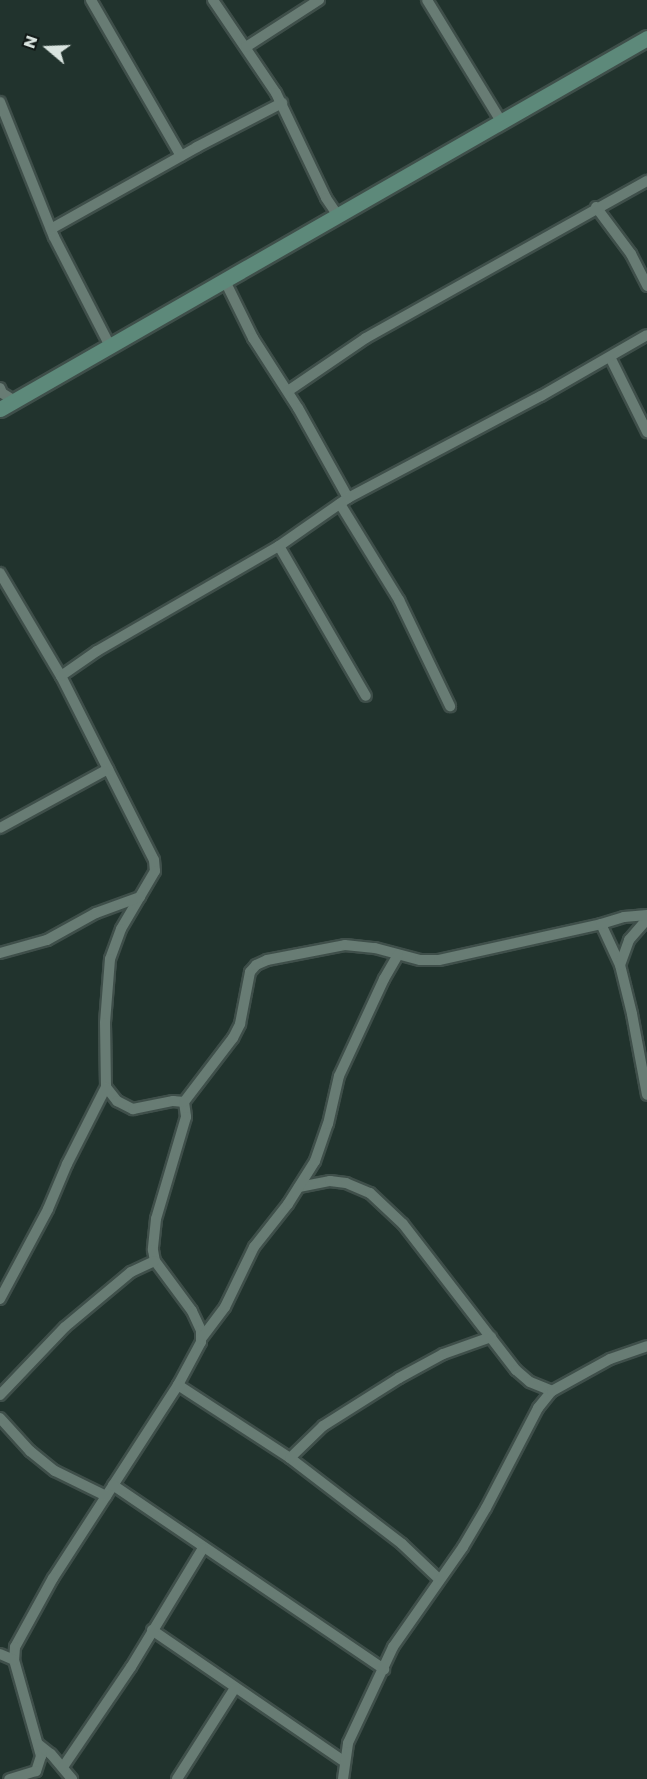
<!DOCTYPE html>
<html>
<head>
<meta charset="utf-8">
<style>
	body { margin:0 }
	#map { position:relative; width:647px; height:1779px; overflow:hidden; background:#21332d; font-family:Poppins,sans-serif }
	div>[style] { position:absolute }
	.roads { filter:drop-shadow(2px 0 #3f4f4a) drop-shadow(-2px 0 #3f4f4a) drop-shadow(0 2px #3f4f4a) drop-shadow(0 -2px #3f4f4a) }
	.minor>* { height:10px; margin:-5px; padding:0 5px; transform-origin:5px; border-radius:5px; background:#687c74 }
	.secondary>* { height:15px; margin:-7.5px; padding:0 7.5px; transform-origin:7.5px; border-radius:7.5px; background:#5d897a }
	span { translate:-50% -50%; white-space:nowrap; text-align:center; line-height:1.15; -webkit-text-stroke:4.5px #111916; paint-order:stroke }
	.north { position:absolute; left:18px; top:18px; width:60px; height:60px; -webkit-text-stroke:4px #111916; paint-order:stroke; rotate:289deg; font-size:16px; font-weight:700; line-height:24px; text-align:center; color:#d9e4df }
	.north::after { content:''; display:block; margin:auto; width:21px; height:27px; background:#d9e4df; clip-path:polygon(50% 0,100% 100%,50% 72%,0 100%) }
</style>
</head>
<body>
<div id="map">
	<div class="roads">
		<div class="minor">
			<div style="left:91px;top:0;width:180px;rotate:60deg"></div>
			<div style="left:213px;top:0;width:112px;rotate:55.9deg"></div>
			<div style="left:276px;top:93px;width:116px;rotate:64.5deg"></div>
			<div style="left:326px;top:198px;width:22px;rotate:56deg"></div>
			<div style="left:427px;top:0;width:144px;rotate:58.6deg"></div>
			<div style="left:246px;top:47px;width:87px;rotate:-32.8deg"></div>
			<div style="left:0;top:102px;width:145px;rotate:68.2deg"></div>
			<div style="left:54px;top:237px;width:123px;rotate:62.8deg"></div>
			<div style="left:596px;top:207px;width:59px;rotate:53.3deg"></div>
			<div style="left:631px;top:254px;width:36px;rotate:63deg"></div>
			<div style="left:51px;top:229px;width:167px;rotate:-29.3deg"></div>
			<div style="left:197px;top:147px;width:96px;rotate:-27.4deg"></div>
			<div style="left:225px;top:281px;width:64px;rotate:63.8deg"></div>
			<div style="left:253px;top:338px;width:83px;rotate:57.3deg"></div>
			<div style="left:298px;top:408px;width:103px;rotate:60.9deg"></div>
			<div style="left:610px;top:357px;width:84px;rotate:63.7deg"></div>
			<div style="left:0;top:388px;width:5px;rotate:68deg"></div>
			<div style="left:2px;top:393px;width:15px;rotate:32deg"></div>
			<div style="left:288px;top:391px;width:94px;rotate:-34.2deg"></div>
			<div style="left:366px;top:338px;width:322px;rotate:-29.2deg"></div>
			<div style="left:340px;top:504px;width:113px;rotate:58.4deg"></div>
			<div style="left:399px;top:600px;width:118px;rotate:64.3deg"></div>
			<div style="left:279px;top:546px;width:173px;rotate:59.9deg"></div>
			<div style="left:0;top:573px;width:120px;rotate:59.4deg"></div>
			<div style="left:61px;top:676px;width:206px;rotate:63.2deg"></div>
			<div style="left:154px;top:860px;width:11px;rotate:85deg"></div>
			<div style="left:155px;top:871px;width:67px;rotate:120.4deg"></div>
			<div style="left:121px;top:929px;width:32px;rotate:110deg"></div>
			<div style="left:110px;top:959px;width:64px;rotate:94.5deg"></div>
			<div style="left:105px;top:1023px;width:64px;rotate:89.1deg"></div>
			<div style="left:106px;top:1087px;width:18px;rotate:52deg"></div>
			<div style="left:117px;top:1101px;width:18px;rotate:27deg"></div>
			<div style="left:133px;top:1109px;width:41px;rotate:-11.3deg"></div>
			<div style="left:173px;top:1101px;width:11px;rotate:5deg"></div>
			<div style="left:184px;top:1102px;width:15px;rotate:82deg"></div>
			<div style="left:186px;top:1117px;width:106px;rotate:106.4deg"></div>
			<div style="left:156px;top:1219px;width:31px;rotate:96deg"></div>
			<div style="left:153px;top:1250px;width:11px;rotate:80deg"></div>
			<div style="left:155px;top:1261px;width:62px;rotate:53.5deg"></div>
			<div style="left:192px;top:1311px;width:21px;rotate:65deg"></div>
			<div style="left:201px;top:1330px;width:12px;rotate:90deg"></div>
			<div style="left:201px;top:1342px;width:49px;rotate:118.1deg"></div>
			<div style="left:178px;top:1385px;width:230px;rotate:122.9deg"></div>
			<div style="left:53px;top:1578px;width:79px;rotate:118.8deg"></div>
			<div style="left:15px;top:1647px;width:13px;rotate:94deg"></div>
			<div style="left:14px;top:1660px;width:100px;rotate:74.3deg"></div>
			<div style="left:41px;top:1756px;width:16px;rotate:108deg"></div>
			<div style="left:36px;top:1771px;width:28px;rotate:163deg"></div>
			<div style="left:61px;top:676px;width:44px;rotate:-34.8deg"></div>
			<div style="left:97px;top:651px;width:210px;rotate:-30deg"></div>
			<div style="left:279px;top:546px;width:84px;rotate:-34.8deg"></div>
			<div style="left:348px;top:498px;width:218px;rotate:-27.9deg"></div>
			<div style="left:541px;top:396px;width:122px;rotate:-29.9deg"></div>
			<div style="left:0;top:828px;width:123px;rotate:-28.6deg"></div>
			<div style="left:601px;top:924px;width:45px;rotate:65.1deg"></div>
			<div style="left:620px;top:965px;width:50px;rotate:76.2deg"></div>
			<div style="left:632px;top:1014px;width:82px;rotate:79.5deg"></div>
			<div style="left:0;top:953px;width:49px;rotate:-15.5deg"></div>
			<div style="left:47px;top:940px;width:56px;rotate:-28.9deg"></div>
			<div style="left:96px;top:913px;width:47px;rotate:-20deg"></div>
			<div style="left:620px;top:965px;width:27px;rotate:-70deg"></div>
			<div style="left:629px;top:940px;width:28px;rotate:-49deg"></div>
			<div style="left:184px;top:1102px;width:81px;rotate:-52.6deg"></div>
			<div style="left:233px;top:1038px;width:16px;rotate:-63deg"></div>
			<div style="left:240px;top:1024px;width:53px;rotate:-79.1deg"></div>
			<div style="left:250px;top:972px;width:9px;rotate:-49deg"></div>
			<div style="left:256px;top:965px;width:12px;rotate:-24deg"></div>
			<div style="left:267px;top:960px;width:79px;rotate:-10.9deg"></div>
			<div style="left:345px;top:945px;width:30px;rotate:6deg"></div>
			<div style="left:375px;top:948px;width:47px;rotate:14.9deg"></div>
			<div style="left:420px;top:960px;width:19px"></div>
			<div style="left:439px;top:960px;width:166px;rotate:-12.5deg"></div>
			<div style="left:601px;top:924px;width:24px;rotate:-17deg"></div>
			<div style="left:624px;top:917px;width:23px;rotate:-5deg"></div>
			<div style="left:299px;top:1187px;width:32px;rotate:-11deg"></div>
			<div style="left:330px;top:1181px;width:16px;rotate:7deg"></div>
			<div style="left:346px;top:1183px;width:26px;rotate:23deg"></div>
			<div style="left:370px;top:1193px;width:45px;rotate:43.2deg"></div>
			<div style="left:403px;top:1224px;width:185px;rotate:52.3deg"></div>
			<div style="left:516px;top:1370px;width:18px;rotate:41deg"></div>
			<div style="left:530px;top:1382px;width:24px;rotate:22deg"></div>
			<div style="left:0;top:1299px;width:102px;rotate:-61.9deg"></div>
			<div style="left:48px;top:1209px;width:49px;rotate:-67.1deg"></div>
			<div style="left:67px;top:1164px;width:86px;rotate:-63.1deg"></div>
			<div style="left:201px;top:1339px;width:40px;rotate:-53deg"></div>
			<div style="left:225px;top:1307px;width:67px;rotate:-64.2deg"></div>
			<div style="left:254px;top:1247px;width:55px;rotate:-51.7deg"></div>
			<div style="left:288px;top:1204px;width:51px;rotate:-57.9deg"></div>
			<div style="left:315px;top:1161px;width:39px;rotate:-71deg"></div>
			<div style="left:328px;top:1124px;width:49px;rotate:-77.1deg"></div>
			<div style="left:339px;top:1076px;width:107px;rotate:-65.1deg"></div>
			<div style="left:384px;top:979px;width:28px;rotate:-60deg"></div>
			<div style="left:178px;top:1385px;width:134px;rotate:33.1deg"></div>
			<div style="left:290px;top:1458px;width:141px;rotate:37.5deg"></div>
			<div style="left:402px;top:1544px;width:51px;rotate:43.4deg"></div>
			<div style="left:0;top:1395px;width:94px;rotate:-46.3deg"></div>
			<div style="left:65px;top:1327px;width:86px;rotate:-39.8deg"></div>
			<div style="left:131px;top:1272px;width:26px;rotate:-25deg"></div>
			<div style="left:0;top:1418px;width:45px;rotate:47.7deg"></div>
			<div style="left:30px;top:1451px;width:32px;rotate:39deg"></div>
			<div style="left:55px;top:1471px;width:57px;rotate:26.1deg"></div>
			<div style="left:290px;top:1458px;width:46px;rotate:-44.1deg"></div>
			<div style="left:323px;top:1426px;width:90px;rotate:-32.3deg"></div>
			<div style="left:399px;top:1378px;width:50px;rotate:-28.6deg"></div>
			<div style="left:443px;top:1354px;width:51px;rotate:-19.5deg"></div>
			<div style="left:113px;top:1485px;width:328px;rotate:34.2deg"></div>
			<div style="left:152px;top:1630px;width:234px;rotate:34.4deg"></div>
			<div style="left:0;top:1654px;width:15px;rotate:23deg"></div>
			<div style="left:38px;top:1744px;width:16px;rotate:38deg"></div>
			<div style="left:51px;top:1754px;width:33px;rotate:50deg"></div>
			<div style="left:63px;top:1767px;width:121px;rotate:-55.8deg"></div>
			<div style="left:131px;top:1667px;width:139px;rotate:-58.8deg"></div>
			<div style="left:177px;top:1779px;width:108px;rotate:-57.5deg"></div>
			<div style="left:343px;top:1779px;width:36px;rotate:-82deg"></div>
			<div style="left:348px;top:1743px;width:106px;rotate:-64.9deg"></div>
			<div style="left:393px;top:1647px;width:122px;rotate:-55deg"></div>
			<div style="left:463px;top:1547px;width:45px;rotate:-59.5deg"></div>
			<div style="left:486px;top:1508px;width:113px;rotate:-62.5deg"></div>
			<div style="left:538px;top:1408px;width:22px;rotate:-51deg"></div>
			<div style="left:552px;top:1391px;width:66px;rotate:-28.9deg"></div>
			<div style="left:610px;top:1359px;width:39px;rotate:-19deg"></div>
		</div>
		<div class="secondary">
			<div style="left:0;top:409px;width:746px;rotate:-29.83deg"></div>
		</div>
	</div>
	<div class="north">N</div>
</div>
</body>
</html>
